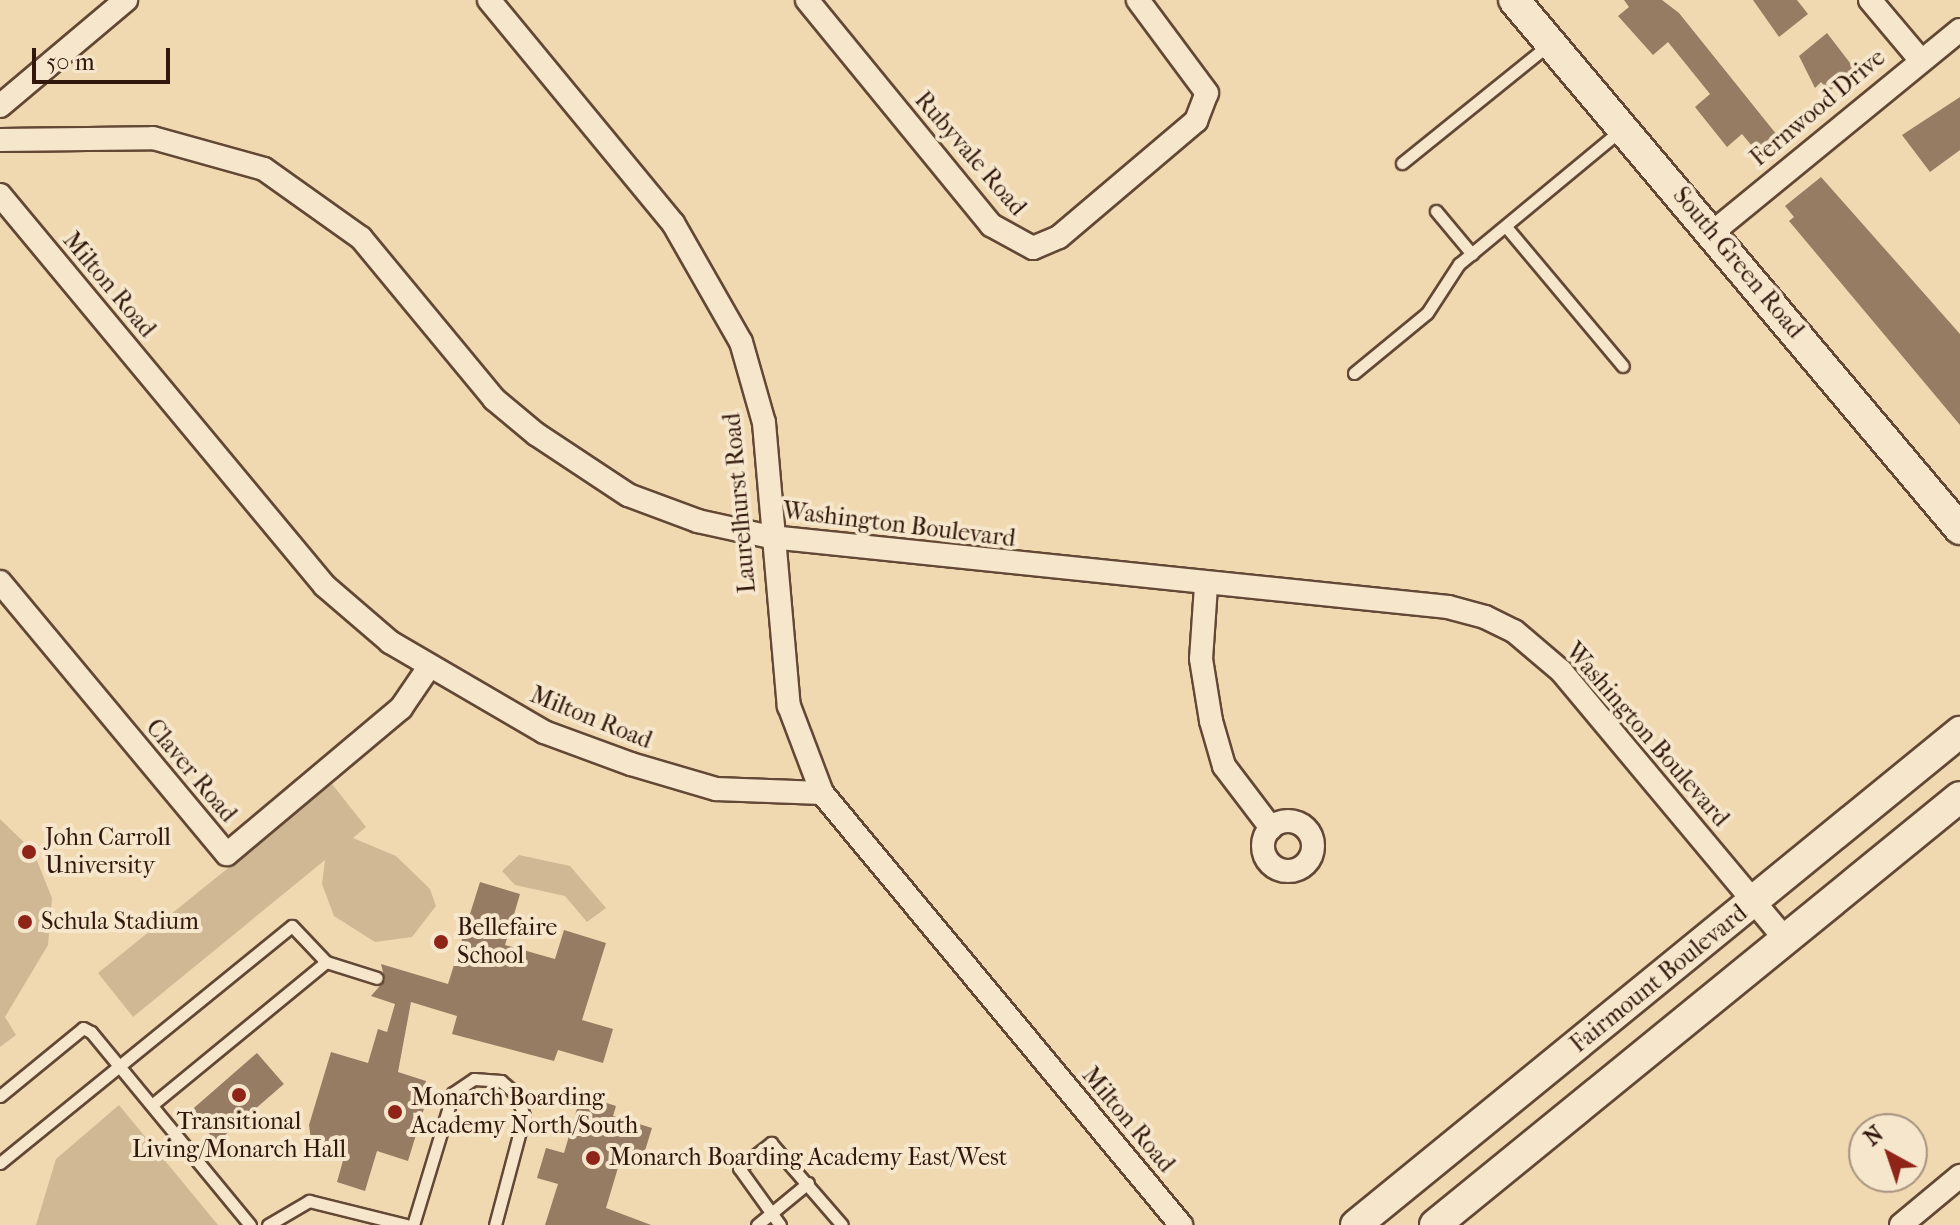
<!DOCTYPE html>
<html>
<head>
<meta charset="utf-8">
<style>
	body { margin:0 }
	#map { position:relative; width:1960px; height:1225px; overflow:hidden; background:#f0d9b1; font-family:"IM FELL French Canon",serif }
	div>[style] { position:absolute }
	.green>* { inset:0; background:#d0b895 }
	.building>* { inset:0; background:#957c62; transform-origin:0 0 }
	.roads { filter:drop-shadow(2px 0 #624835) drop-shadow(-2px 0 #624835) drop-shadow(0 2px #624835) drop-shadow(0 -2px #624835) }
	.lane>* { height:11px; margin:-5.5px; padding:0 5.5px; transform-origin:5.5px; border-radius:5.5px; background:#f5e6cc }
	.street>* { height:22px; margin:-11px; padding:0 11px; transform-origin:11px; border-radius:11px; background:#f5e6cc }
	.street>.ring { margin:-11px; padding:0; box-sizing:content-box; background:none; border:22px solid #f5e6cc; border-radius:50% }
	.secondary>* { height:30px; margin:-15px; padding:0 15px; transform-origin:15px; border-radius:15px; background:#f5e6cc }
	.dots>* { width:22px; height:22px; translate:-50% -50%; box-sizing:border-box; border:4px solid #f5e6cc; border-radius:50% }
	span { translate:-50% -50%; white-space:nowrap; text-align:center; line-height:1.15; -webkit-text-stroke:8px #f5e6cc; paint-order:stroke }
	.street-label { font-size:24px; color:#32170c }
	.poi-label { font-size:24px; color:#32170c }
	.left { translate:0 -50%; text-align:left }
	.north { position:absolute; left:1848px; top:1113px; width:80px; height:80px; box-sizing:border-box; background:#f5e6cc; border:2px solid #a7937f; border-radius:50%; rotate:320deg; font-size:22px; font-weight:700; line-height:32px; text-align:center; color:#32170c }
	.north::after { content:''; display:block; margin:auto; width:28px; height:36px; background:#8f2418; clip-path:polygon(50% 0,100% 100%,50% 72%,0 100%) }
	.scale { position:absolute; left:32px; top:48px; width:138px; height:36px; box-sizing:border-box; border:4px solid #32170c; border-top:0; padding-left:10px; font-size:24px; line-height:28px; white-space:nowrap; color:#32170c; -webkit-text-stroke:6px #f5e6cc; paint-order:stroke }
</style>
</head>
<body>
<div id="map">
	<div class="green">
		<div style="clip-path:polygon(332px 784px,366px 827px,353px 838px,396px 856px,430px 889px,436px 906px,412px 937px,375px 942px,334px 916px,322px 884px,325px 860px,133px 1017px,98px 973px)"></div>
		<div style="clip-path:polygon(0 819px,33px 851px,52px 898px,48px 945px,5px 1017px,16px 1035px,0 1047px)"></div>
		<div style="clip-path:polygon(519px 855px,570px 866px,606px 908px,587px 922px,565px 896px,515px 885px,502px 871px)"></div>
		<div style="clip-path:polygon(119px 1105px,218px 1225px,36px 1225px,56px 1159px)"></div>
	</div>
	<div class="building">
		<div style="clip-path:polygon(1624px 0,1662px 0,1679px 13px,1777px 135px,1757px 152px,1742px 134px,1727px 147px,1695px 107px,1710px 94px,1668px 42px,1653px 55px,1618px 16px,1629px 7px)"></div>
		<div style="clip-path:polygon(1753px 0,1797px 0,1808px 14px,1779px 37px)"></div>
		<div style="clip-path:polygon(1827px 33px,1857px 72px,1829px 91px,1821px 82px,1815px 88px,1799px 56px)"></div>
		<div style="clip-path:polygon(1960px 97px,1960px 150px,1930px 172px,1902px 135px)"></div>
		<div style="clip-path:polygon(1821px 177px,1960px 334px,1960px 425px,1789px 221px,1794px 217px,1785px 206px)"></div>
		<div style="clip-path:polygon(480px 882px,520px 894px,505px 945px,555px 959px,564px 930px,606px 943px,582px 1020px,613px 1029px,603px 1063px,558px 1050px,554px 1061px,452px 1034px,457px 1016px,411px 1002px,398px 1072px,426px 1081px,420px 1101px,426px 1102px,408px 1161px,377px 1151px,365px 1191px,337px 1182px,346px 1150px,311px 1140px,309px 1125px,331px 1052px,368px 1063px,378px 1029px,387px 1032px,395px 1004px,371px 996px,385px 980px,381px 964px,448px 984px)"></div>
		<div style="left:257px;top:1053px;width:41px;height:89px;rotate:49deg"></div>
		<div style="clip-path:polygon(581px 1095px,616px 1106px,613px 1116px,652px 1128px,640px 1167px,620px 1161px,606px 1208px,651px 1225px,545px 1225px,558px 1184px,537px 1178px,546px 1148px,564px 1153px)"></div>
	</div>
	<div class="roads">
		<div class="lane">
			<div style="left:1402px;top:163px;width:188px;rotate:-38.9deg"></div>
			<div style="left:1436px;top:211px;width:56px;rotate:50.1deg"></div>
			<div style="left:1507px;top:228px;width:180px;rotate:50deg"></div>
			<div style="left:1354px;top:373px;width:94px;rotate:-39.4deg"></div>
			<div style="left:1427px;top:313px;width:59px;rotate:-56.9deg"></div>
			<div style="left:1459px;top:264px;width:212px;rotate:-39.6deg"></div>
			<div style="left:326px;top:962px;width:53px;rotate:17.4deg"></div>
			<div style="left:0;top:1096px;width:107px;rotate:-39.3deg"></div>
			<div style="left:83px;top:1028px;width:9px;rotate:27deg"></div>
			<div style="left:91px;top:1032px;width:250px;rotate:50.5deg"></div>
			<div style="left:0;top:1163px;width:376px;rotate:-39.1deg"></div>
			<div style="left:292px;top:926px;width:50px;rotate:46.6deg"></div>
			<div style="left:326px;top:962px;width:225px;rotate:140.6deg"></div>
			<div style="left:268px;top:1225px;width:48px;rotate:-30.3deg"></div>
			<div style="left:309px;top:1201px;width:100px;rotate:13.9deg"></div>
			<div style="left:413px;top:1225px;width:138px;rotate:-73.1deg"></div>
			<div style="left:453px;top:1093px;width:25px;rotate:-34deg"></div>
			<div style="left:474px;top:1079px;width:27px;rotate:4deg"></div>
			<div style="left:501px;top:1081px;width:20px;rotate:41deg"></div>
			<div style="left:516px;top:1094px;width:23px;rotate:70deg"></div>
			<div style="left:524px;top:1116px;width:113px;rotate:104.9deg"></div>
			<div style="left:757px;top:1225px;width:66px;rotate:-39.5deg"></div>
			<div style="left:780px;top:1225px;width:70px;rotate:-125.7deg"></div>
			<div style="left:739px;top:1168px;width:41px;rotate:-38deg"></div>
			<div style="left:771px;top:1143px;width:108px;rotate:49.1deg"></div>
		</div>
		<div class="street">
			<div style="left:489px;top:0;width:289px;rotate:50.5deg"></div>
			<div style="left:673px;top:223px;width:137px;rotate:60.3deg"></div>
			<div style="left:741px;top:342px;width:84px;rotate:74.1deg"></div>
			<div style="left:764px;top:423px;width:284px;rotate:85deg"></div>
			<div style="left:789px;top:706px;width:93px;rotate:69.2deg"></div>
			<div style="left:807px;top:0;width:291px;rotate:50.7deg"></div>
			<div style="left:991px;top:225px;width:48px;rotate:28.7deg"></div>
			<div style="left:1033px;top:248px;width:28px;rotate:-23deg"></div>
			<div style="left:1059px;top:237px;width:180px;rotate:-40.3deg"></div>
			<div style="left:1196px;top:121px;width:30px;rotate:-69deg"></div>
			<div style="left:1207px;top:93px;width:116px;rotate:-126.6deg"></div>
			<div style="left:1870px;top:0;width:75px;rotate:49.9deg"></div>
			<div style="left:0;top:106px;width:165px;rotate:-40.1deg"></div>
			<div style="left:0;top:140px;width:153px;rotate:-0.7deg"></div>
			<div style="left:153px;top:138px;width:115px;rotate:15.6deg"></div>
			<div style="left:264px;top:169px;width:119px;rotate:35.4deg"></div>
			<div style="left:361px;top:238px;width:209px;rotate:50.4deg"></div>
			<div style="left:494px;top:399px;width:55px;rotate:39.8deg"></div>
			<div style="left:536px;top:434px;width:110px;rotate:33.5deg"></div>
			<div style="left:628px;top:495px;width:75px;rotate:20.4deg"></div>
			<div style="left:698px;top:521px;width:75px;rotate:12.4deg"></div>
			<div style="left:771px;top:537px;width:681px;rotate:5.9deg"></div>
			<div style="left:1448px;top:607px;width:38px;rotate:15deg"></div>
			<div style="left:1485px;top:617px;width:32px;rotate:26deg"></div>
			<div style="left:1514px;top:631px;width:62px;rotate:40.4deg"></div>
			<div style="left:1561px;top:671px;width:349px;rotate:50.1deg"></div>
			<div style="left:0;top:195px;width:508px;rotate:50.27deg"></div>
			<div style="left:325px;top:586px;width:86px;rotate:40.7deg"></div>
			<div style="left:390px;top:642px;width:178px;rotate:30.3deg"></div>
			<div style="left:544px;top:732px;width:93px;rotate:20.2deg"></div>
			<div style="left:631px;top:764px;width:89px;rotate:16.4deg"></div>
			<div style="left:716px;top:789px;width:106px;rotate:2.2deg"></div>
			<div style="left:822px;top:793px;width:562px;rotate:50.27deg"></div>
			<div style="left:1713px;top:232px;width:319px;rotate:-39.3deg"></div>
			<div style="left:0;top:582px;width:354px;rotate:50.2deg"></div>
			<div style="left:227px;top:854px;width:227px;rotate:-40deg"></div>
			<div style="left:401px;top:708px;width:50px;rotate:-55.7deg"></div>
			<div style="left:1206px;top:586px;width:73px;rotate:93.9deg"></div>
			<div style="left:1201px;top:659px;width:63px;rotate:80.8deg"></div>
			<div style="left:1211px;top:721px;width:47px;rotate:73.9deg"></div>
			<div style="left:1224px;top:766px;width:78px;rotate:52.8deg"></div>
			<div class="ring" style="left:1263px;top:821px;width:28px;height:28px"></div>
			<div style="left:1901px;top:1225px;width:77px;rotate:-39.7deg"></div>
		</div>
		<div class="secondary">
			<div style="left:1514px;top:0;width:692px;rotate:49.87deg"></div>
			<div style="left:1356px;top:1225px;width:780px;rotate:-39.22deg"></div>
			<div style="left:1435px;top:1225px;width:677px;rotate:-39.19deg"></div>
		</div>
	</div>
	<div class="dots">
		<div style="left:29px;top:852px;background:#8f2418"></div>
		<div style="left:25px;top:922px;background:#8f2418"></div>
		<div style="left:441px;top:942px;background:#8f2418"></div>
		<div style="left:239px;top:1095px;background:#8f2418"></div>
		<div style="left:395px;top:1112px;background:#8f2418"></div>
		<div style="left:593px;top:1158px;background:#8f2418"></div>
	</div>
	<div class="street-label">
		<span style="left:1818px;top:108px;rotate:-40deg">Fernwood Drive</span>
		<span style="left:970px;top:154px;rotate:49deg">Rubyvale Road</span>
		<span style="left:1738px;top:263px;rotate:50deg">South Green Road</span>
		<span style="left:109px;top:285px;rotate:50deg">Milton Road</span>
		<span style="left:740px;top:503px;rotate:-95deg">Laurelhurst Road</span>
		<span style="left:899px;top:525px;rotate:7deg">Washington Boulevard</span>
		<span style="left:591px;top:718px;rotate:22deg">Milton Road</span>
		<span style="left:1647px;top:735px;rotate:49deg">Washington Boulevard</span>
		<span style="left:191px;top:771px;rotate:50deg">Claver Road</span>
		<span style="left:1659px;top:979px;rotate:-39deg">Fairmount Boulevard</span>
		<span style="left:1128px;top:1120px;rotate:50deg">Milton Road</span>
	</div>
	<div class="poi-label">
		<span class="left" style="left:45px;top:852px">John Carroll<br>University</span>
		<span class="left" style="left:41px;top:922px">Schula Stadium</span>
		<span class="left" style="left:457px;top:942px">Bellefaire<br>School</span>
		<span class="left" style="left:411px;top:1112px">Monarch Boarding<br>Academy North/South</span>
		<span style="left:239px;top:1136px">Transitional<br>Living/Monarch Hall</span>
		<span class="left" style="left:609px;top:1158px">Monarch Boarding Academy East/West</span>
	</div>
	<div class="north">N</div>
	<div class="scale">50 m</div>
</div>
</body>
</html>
